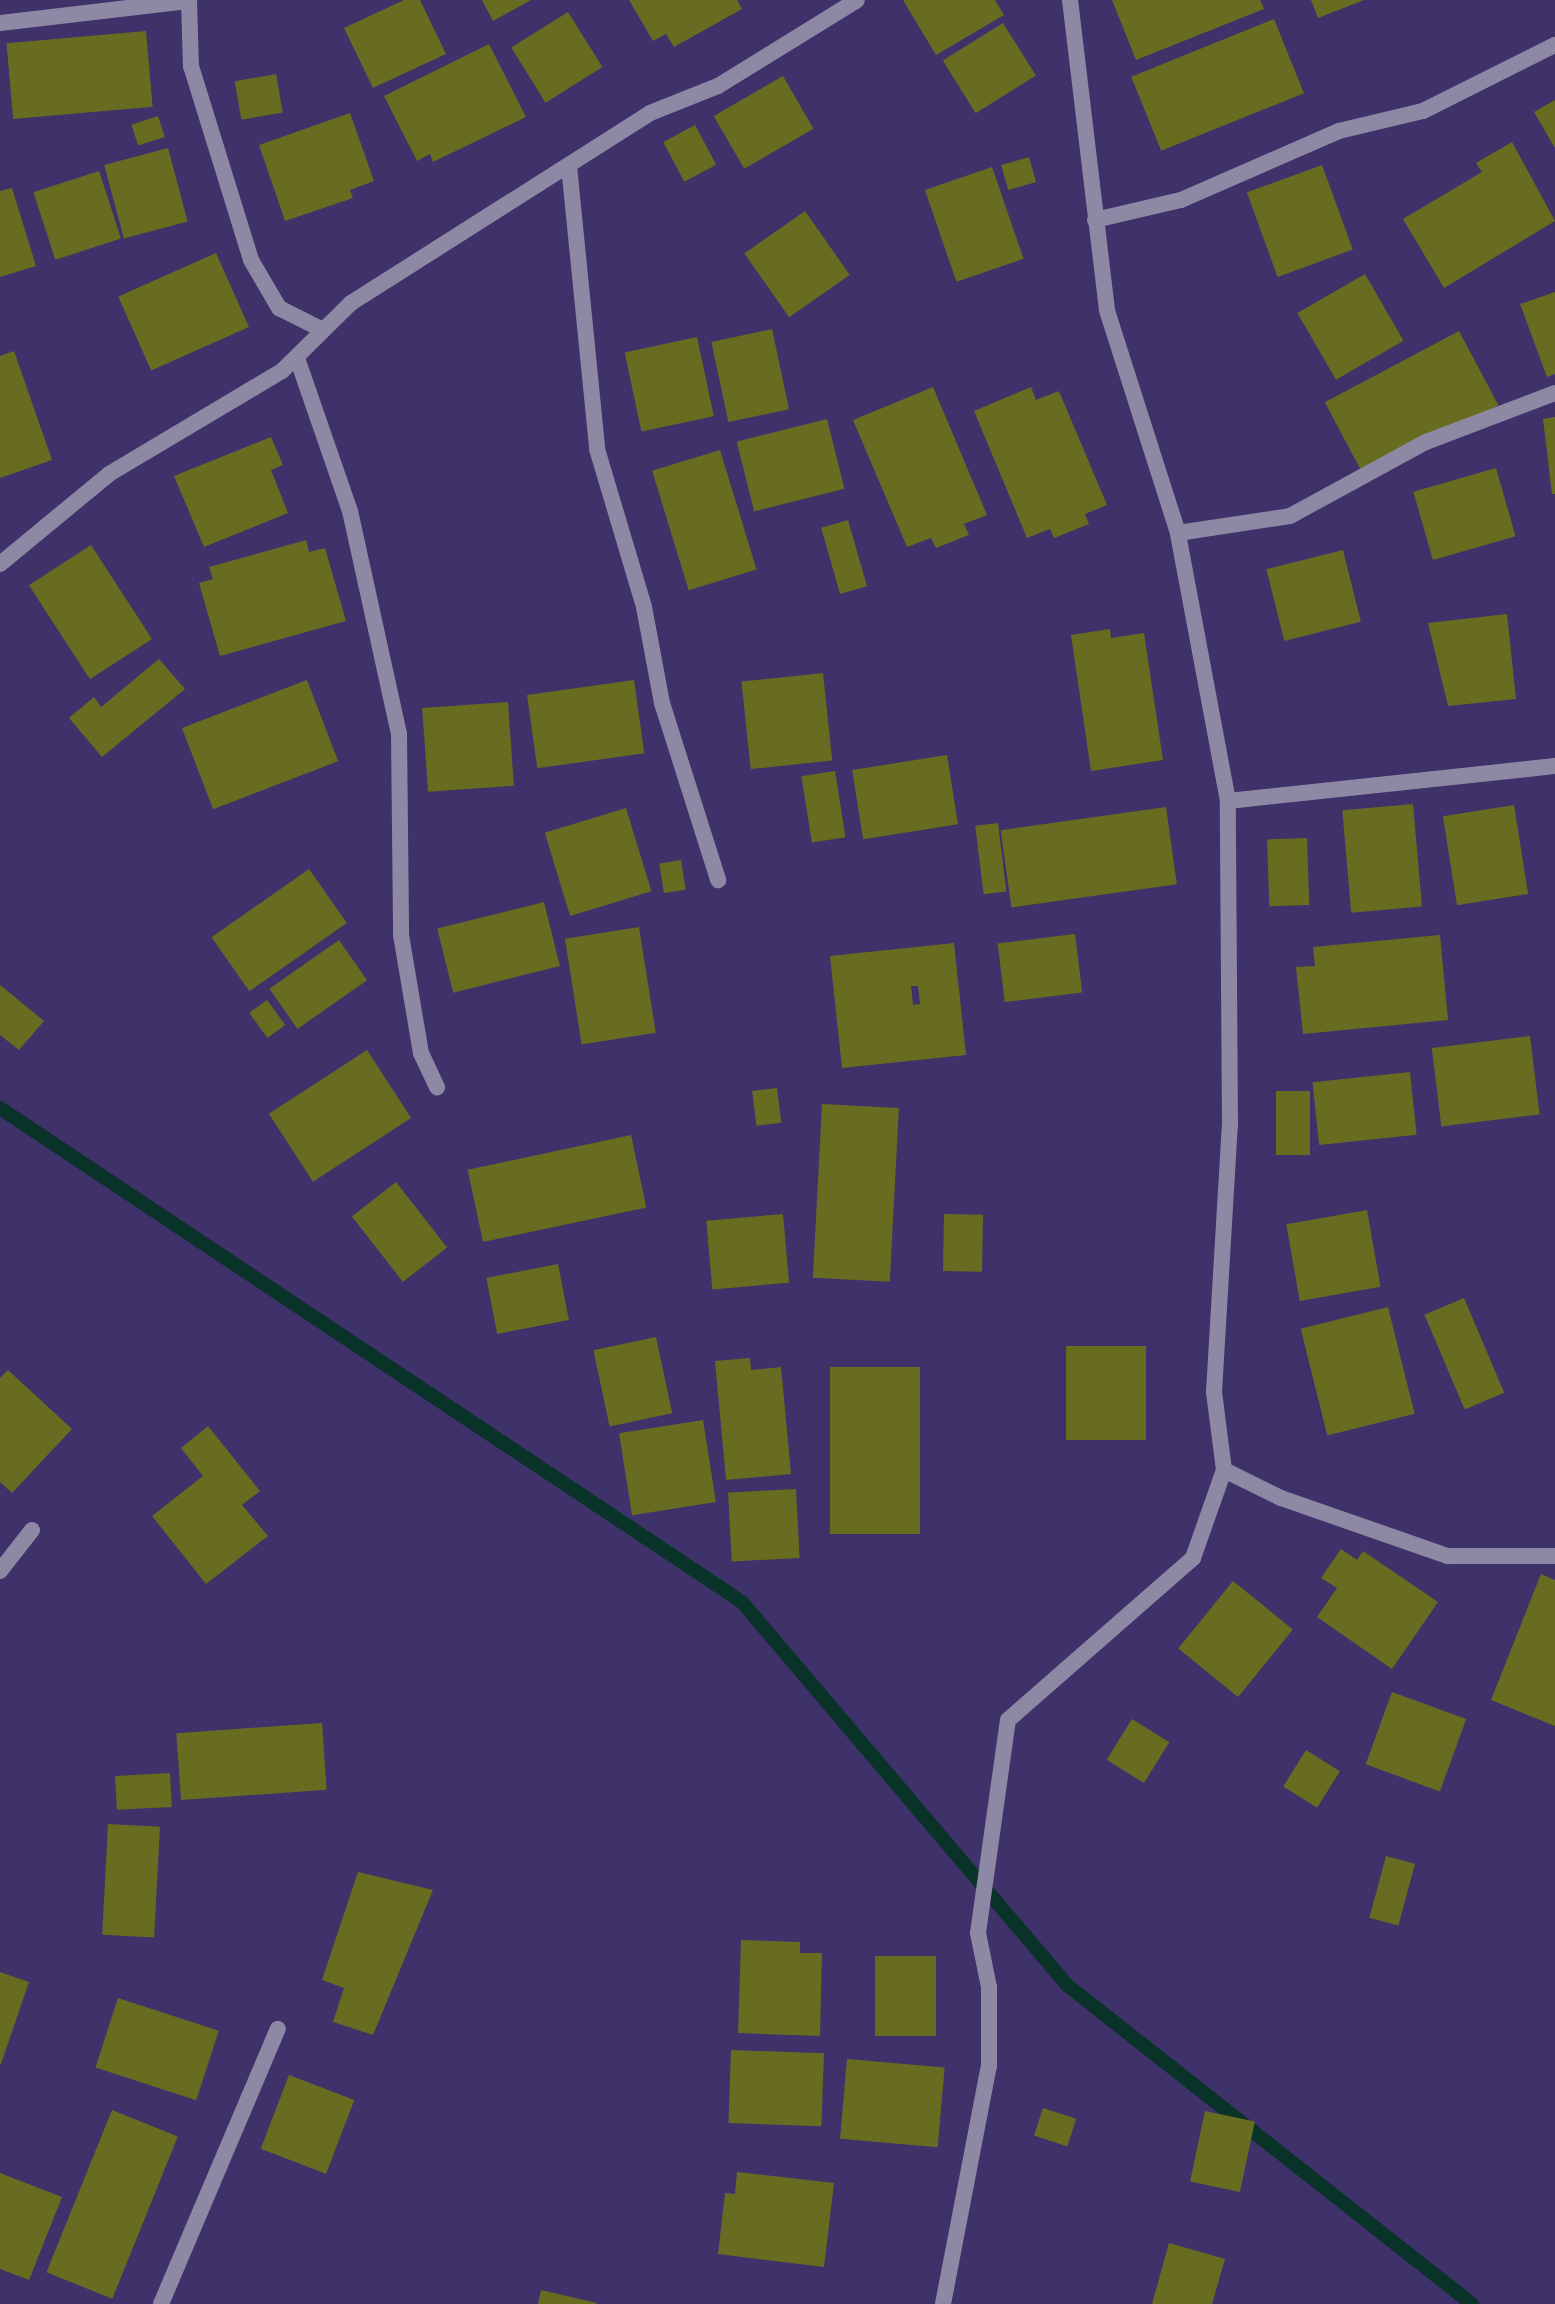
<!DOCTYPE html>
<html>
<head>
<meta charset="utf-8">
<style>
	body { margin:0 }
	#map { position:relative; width:1555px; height:2304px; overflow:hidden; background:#3f3169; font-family:Poppins,sans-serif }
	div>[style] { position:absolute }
	.stream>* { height:14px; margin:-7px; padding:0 7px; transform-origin:7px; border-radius:7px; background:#093228 }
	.building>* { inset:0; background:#686c21; transform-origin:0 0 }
	.minor>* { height:16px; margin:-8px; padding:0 8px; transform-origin:8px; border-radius:8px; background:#8d89a5 }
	span { translate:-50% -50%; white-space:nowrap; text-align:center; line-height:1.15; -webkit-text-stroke:7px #35265d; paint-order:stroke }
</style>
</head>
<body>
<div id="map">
	<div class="stream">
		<div style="left:0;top:1108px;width:891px;rotate:33.65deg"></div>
		<div style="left:742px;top:1602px;width:502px;rotate:49.68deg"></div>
		<div style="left:1067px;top:1985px;width:516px;rotate:38.23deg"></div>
	</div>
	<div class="building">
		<div style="clip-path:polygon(404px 0,420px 0,446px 54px,373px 88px,344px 28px)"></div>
		<div style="clip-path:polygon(482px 0,531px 0,493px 21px)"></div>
		<div style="clip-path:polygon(629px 0,737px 0,742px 9px,674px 47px,666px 34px,653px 41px)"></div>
		<div style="clip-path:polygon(903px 0,995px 0,1004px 15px,936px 55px)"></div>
		<div style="clip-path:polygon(1112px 0,1260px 0,1264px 9px,1136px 60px)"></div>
		<div style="clip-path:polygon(1311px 0,1364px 0,1318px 18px)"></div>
		<div style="left:568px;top:12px;width:65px;height:67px;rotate:58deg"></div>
		<div style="left:1274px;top:19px;width:80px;height:154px;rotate:68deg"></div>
		<div style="left:1003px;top:23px;width:62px;height:71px;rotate:58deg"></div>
		<div style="left:146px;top:31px;width:76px;height:140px;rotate:85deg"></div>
		<div style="clip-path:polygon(489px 44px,526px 117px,433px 162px,430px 154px,417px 161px,384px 96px)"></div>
		<div style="left:276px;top:74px;width:39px;height:42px;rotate:80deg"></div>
		<div style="left:783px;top:76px;width:61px;height:80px;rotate:60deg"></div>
		<div style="clip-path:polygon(1555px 100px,1555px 148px,1534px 112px)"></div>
		<div style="clip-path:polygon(350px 113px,374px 181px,350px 190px,353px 198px,285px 221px,259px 145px)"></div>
		<div style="left:158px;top:116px;width:22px;height:28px;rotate:72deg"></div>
		<div style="left:695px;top:125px;width:45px;height:36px;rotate:62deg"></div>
		<div style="clip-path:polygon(1512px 142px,1555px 221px,1444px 288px,1403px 219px,1482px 172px,1476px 163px)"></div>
		<div style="left:168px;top:148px;width:76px;height:66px;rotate:75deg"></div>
		<div style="left:1029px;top:157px;width:26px;height:29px;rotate:74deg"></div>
		<div style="left:1322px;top:165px;width:90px;height:80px;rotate:70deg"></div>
		<div style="left:992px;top:167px;width:97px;height:71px;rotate:71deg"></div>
		<div style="left:99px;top:171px;width:71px;height:69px;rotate:72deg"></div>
		<div style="clip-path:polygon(12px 188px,36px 266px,0 277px,0 191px)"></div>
		<div style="left:805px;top:211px;width:78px;height:74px;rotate:55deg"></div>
		<div style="left:216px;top:253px;width:81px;height:107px;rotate:66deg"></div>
		<div style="left:1365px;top:274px;width:77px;height:78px;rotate:60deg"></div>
		<div style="clip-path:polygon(1555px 292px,1555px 374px,1547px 377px,1520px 304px)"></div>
		<div style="left:772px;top:329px;width:82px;height:62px;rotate:78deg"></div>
		<div style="left:1459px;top:331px;width:84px;height:152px;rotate:62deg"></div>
		<div style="left:697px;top:337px;width:81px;height:74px;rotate:78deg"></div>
		<div style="clip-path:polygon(14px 351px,52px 460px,0 478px,0 356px)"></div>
		<div style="clip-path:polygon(933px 387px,987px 515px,964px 524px,969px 535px,936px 548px,931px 538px,907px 547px,853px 420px)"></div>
		<div style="clip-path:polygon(1031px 387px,1036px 400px,1059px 391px,1107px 505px,1085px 514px,1089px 524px,1054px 538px,1050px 529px,1027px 538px,974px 411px)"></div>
		<div style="clip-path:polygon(1555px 417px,1555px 494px,1552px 494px,1543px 419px)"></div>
		<div style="left:827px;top:419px;width:72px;height:93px;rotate:76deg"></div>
		<div style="clip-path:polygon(271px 437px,283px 465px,271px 470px,288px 513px,204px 547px,174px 476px)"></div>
		<div style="left:720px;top:450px;width:125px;height:71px;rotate:73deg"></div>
		<div style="left:1496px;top:468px;width:71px;height:86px;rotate:74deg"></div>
		<div style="left:848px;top:520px;width:69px;height:28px;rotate:74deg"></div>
		<div style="clip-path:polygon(306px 540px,309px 552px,325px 548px,346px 621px,220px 656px,199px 583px,213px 579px,209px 567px)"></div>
		<div style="left:91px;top:545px;width:112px;height:74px;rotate:57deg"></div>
		<div style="left:1343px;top:550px;width:74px;height:79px;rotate:76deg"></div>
		<div style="clip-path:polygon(1507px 614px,1516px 699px,1448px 706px,1428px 623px)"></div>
		<div style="clip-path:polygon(1110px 629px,1111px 638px,1144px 633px,1163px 760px,1091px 771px,1071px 635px)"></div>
		<div style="clip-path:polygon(159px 659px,185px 689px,102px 757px,69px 718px,94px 697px,101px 707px)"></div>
		<div style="left:823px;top:673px;width:88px;height:82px;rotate:84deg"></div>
		<div style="left:307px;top:680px;width:87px;height:134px;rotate:69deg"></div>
		<div style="left:634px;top:680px;width:74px;height:108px;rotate:82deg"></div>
		<div style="left:508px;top:702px;width:84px;height:86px;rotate:86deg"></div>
		<div style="left:947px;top:755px;width:70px;height:96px;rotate:81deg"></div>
		<div style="left:835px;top:771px;width:67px;height:34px;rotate:81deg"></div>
		<div style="left:1413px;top:804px;width:103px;height:71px;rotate:85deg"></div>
		<div style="left:1514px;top:805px;width:90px;height:72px;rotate:81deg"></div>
		<div style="left:1166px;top:807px;width:78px;height:167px;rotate:82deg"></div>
		<div style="left:626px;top:808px;width:87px;height:85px;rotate:73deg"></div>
		<div style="left:998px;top:823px;width:69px;height:23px;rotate:83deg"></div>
		<div style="left:1307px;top:838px;width:67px;height:40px;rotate:88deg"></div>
		<div style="left:681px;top:860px;width:30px;height:22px;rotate:81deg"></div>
		<div style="left:309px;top:869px;width:66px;height:119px;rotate:55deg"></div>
		<div style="left:544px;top:902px;width:66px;height:110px;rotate:76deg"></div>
		<div style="left:639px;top:927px;width:107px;height:75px;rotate:81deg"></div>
		<div style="left:1075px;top:934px;width:59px;height:78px;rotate:83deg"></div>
		<div style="clip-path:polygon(1440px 935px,1448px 1020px,1303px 1034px,1296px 967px,1315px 966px,1313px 947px)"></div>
		<div style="left:339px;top:940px;width:49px;height:85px;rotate:55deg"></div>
		<div style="clip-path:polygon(evenodd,954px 943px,966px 1055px,842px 1068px,830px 956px,954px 943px,911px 986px,918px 986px,920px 1004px,913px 1005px,911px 986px)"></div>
		<div style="clip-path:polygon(0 985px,44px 1021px,19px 1050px,0 1035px)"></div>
		<div style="left:267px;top:1000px;width:31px;height:22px;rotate:54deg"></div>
		<div style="left:1530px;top:1036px;width:79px;height:99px;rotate:83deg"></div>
		<div style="left:367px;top:1050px;width:81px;height:117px;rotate:57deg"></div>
		<div style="left:1410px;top:1072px;width:63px;height:98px;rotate:84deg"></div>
		<div style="left:777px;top:1088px;width:35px;height:25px;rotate:83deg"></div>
		<div style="left:1276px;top:1091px;width:34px;height:64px"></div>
		<div style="left:822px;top:1104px;width:77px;height:174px;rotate:3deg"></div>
		<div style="left:631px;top:1135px;width:74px;height:167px;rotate:78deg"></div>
		<div style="left:396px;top:1182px;width:83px;height:56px;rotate:52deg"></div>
		<div style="left:1367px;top:1210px;width:78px;height:82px;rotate:80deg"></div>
		<div style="left:783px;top:1214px;width:69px;height:77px;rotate:85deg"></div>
		<div style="left:944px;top:1214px;width:39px;height:57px;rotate:1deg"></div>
		<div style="left:558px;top:1264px;width:57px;height:73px;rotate:79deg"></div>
		<div style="left:1464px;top:1298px;width:103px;height:43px;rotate:67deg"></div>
		<div style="left:1388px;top:1307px;width:110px;height:90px;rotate:76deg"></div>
		<div style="left:656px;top:1337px;width:78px;height:64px;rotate:78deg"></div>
		<div style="left:1146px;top:1346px;width:94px;height:80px;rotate:90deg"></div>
		<div style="clip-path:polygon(750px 1358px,751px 1370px,781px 1367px,791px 1474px,726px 1480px,715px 1361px)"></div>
		<div style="left:830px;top:1367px;width:90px;height:167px"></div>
		<div style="clip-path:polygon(8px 1370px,72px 1429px,12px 1493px,0 1482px,0 1378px)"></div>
		<div style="left:703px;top:1420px;width:83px;height:85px;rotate:81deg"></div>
		<div style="clip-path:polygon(208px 1426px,260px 1491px,242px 1505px,268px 1536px,206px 1584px,152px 1516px,203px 1476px,181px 1448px)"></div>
		<div style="left:796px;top:1489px;width:69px;height:68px;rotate:87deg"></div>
		<div style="clip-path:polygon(1341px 1549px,1357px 1560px,1363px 1551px,1438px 1602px,1392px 1669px,1317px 1617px,1337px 1588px,1321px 1578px)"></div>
		<div style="clip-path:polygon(1541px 1574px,1555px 1580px,1555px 1726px,1491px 1700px)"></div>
		<div style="left:1233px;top:1581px;width:77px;height:87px;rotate:39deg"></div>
		<div style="left:1392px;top:1692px;width:79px;height:77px;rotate:20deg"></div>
		<div style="left:1132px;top:1719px;width:44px;height:48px;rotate:32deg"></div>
		<div style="left:322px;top:1723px;width:67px;height:146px;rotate:86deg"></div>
		<div style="left:1306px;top:1750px;width:40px;height:43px;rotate:32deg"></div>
		<div style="left:170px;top:1773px;width:34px;height:55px;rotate:87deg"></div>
		<div style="left:108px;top:1824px;width:52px;height:111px;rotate:3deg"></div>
		<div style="left:1386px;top:1856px;width:30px;height:64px;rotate:15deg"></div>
		<div style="clip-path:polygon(358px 1872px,433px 1890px,373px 2035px,333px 2022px,344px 1988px,322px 1980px)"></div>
		<div style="clip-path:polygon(741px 1940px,800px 1942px,800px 1953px,822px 1953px,820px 2036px,738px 2033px)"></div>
		<div style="left:875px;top:1956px;width:61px;height:80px"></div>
		<div style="clip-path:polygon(0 1972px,29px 1982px,1px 2064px,0 2064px)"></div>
		<div style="left:118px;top:1998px;width:106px;height:73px;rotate:18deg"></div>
		<div style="left:731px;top:2050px;width:93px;height:73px;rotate:2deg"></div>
		<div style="left:847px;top:2059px;width:98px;height:80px;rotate:5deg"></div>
		<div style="left:289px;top:2075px;width:70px;height:79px;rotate:21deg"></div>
		<div style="left:1043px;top:2108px;width:35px;height:29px;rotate:18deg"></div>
		<div style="left:112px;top:2110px;width:71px;height:175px;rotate:22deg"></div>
		<div style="left:1205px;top:2111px;width:51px;height:72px;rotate:12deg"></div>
		<div style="clip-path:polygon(737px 2172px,834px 2183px,824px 2267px,718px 2254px,725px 2193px,735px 2194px)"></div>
		<div style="clip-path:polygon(0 2173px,62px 2197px,29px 2280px,0 2269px)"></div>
		<div style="clip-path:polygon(1169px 2243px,1225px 2259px,1212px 2304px,1152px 2304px)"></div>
		<div style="clip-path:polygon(541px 2290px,597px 2303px,596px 2304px,538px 2304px)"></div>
	</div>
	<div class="minor">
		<div style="left:189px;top:0;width:66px;rotate:88.3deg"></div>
		<div style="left:191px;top:66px;width:203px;rotate:72.8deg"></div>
		<div style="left:251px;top:260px;width:56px;rotate:59.7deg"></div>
		<div style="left:279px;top:308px;width:47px;rotate:26.6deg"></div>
		<div style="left:0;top:23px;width:189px;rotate:-6.7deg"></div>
		<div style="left:569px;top:166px;width:284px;rotate:84.3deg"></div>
		<div style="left:597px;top:449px;width:165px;rotate:73.4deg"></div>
		<div style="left:644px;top:607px;width:98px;rotate:79.4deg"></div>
		<div style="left:662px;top:703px;width:186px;rotate:72.4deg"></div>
		<div style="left:1095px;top:220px;width:88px;rotate:-13.1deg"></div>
		<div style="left:1181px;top:200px;width:172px;rotate:-23.6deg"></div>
		<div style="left:1339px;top:131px;width:86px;rotate:-13.4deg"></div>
		<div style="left:1423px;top:111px;width:148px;rotate:-26.6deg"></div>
		<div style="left:297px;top:358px;width:162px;rotate:70.9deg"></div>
		<div style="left:350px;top:511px;width:228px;rotate:77.6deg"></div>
		<div style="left:399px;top:734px;width:201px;rotate:89.4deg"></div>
		<div style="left:401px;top:935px;width:120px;rotate:80.4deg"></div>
		<div style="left:421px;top:1053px;width:38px;rotate:65deg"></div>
		<div style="left:1178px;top:533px;width:113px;rotate:-8.6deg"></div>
		<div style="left:1290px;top:516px;width:155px;rotate:-28.6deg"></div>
		<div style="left:1426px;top:442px;width:138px;rotate:-20.8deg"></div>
		<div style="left:0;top:564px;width:141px;rotate:-39.5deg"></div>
		<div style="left:109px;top:474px;width:201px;rotate:-30.8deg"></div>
		<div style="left:282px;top:371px;width:97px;rotate:-44.6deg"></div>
		<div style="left:351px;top:303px;width:354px;rotate:-32.4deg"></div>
		<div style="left:650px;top:113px;width:73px;rotate:-21.7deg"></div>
		<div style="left:718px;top:86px;width:163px;rotate:-31.7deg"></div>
		<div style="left:1228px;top:801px;width:329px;rotate:-6.1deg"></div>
		<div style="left:1224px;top:1470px;width:64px;rotate:26.2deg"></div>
		<div style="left:1281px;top:1498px;width:177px;rotate:19.2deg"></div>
		<div style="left:1448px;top:1556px;width:107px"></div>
		<div style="left:0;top:1571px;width:52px;rotate:-52deg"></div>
		<div style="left:161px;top:2304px;width:299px;rotate:-67deg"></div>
		<div style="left:943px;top:2304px;width:242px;rotate:-79.1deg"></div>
		<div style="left:989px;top:2066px;width:79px;rotate:-90deg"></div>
		<div style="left:989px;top:1987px;width:55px;rotate:-101.5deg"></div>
		<div style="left:978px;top:1933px;width:215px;rotate:-82deg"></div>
		<div style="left:1008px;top:1720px;width:246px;rotate:-41.2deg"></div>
		<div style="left:1193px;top:1558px;width:93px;rotate:-70.6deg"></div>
		<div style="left:1224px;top:1470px;width:79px;rotate:-97.3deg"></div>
		<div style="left:1214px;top:1392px;width:267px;rotate:-86.6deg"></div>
		<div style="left:1230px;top:1125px;width:324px;rotate:-90.4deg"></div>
		<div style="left:1228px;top:801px;width:273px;rotate:-100.6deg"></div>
		<div style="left:1178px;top:533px;width:234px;rotate:-107.7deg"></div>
		<div style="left:1107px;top:310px;width:312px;rotate:-96.8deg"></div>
	</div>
</div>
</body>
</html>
